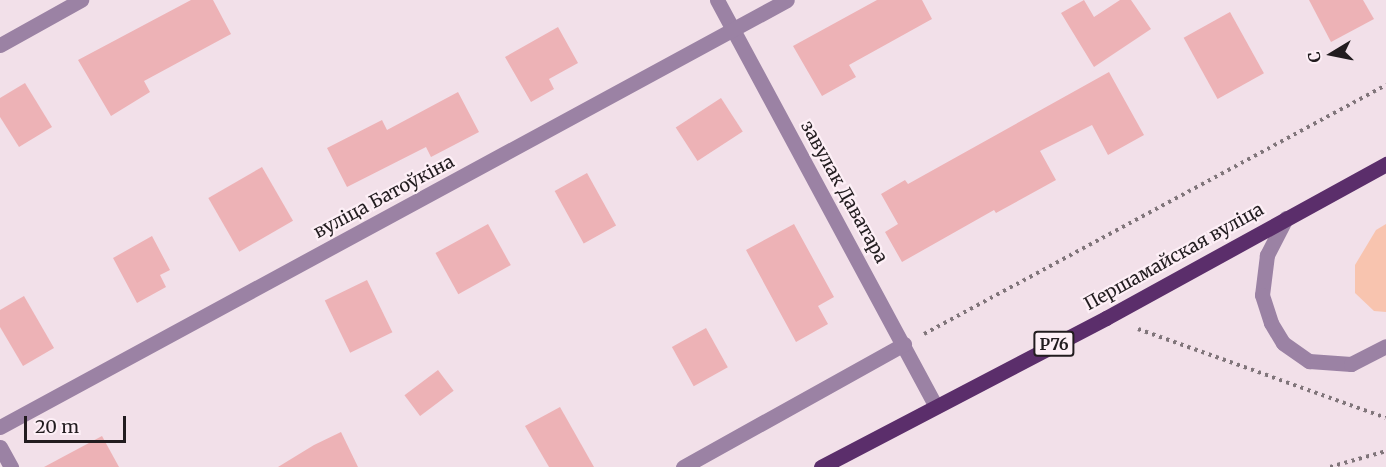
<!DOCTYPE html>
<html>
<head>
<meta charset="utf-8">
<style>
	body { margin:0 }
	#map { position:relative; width:1386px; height:467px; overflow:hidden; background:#f2e0e9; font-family:Merriweather,serif }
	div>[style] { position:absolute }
	.green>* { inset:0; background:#f8c4af }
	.building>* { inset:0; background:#edb2b6; transform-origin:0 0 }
	.path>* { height:4px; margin-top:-2px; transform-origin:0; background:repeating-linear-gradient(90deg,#80757a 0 3px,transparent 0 7.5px) }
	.lane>* { height:15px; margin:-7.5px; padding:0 7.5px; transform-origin:7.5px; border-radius:7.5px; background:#9b82a4 }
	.street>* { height:15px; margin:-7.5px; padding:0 7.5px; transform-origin:7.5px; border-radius:7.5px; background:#9b82a4 }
	.primary>* { height:15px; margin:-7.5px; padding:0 7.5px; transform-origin:7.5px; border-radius:7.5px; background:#5b2e6b }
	span { translate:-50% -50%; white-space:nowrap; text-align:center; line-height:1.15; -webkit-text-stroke:4.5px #fdeff6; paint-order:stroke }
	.shield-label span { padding:2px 4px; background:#fdeff6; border:2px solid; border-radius:4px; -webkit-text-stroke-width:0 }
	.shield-label { font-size:16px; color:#221c1f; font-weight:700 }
	.street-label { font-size:18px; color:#221c1f }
	.north { position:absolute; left:1302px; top:24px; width:60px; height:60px; -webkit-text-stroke:4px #fdeff6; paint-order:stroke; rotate:260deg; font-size:16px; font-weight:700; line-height:24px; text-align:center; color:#221c1f }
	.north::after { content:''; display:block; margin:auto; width:21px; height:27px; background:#221c1f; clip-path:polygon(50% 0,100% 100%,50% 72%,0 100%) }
	.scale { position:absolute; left:24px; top:416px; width:102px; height:27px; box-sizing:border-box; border:3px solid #221c1f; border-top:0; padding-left:8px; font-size:18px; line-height:21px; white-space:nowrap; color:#221c1f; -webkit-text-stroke:4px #fdeff6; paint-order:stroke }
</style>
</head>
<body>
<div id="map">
	<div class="green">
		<div style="clip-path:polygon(1386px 224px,1386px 312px,1374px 311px,1355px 293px,1355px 265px,1376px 230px)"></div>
	</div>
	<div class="building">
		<div style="clip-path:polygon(191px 0,213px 0,231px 34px,144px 81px,150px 92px,111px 116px,78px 60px)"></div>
		<div style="clip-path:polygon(877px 0,922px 0,932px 19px,849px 65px,856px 77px,822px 96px,793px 46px)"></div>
		<div style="clip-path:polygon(1084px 0,1094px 17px,1120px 0,1131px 0,1151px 29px,1094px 67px,1061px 13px)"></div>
		<div style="clip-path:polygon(1309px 0,1363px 0,1374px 19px,1331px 42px)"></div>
		<div style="left:1230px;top:12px;width:70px;height:53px;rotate:61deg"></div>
		<div style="clip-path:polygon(558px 27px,578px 63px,549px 79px,554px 89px,531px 102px,505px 57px)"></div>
		<div style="clip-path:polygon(1109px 72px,1144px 135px,1108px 155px,1092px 125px,1040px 151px,1056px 180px,996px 213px,994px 210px,902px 262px,885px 232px,898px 224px,881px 194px,905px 180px,908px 184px)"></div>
		<div style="clip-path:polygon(25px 83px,52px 127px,19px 147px,0 117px,0 98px)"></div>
		<div style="clip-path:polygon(458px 92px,479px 132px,431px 157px,426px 147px,347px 187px,327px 148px,382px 120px,387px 130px)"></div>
		<div style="left:721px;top:98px;width:40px;height:54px;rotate:57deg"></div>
		<div style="left:262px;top:167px;width:62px;height:62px;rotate:60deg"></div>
		<div style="left:587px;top:173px;width:60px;height:37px;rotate:61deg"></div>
		<div style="left:488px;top:224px;width:47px;height:60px;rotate:61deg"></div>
		<div style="clip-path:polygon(794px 224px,834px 297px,818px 306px,828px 324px,796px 342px,746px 250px)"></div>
		<div style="clip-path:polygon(152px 236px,170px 270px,160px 275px,166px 287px,137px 303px,113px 258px)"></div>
		<div style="left:367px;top:280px;width:58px;height:47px;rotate:64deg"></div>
		<div style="clip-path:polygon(24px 296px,54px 348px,23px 366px,0 327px,0 310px)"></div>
		<div style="left:706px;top:328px;width:45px;height:39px;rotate:61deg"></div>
		<div style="left:438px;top:370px;width:26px;height:42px;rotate:53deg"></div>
		<div style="clip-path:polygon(560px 407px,594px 467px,549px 467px,525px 426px)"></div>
		<div style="clip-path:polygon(341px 432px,358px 467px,278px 467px,314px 445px)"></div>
		<div style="clip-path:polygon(102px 436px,119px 467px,44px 467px)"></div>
	</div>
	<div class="path">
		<div style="left:1138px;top:329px;width:263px;rotate:19.7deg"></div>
		<div style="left:924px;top:334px;width:525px;rotate:-28.32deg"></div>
		<div style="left:1330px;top:467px;width:58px;rotate:-15.9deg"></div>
	</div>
	<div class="lane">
		<div style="left:1286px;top:218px;width:42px;rotate:117.2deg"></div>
		<div style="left:1267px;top:255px;width:40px;rotate:97.1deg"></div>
		<div style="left:1262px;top:295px;width:29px;rotate:72deg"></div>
		<div style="left:1271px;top:323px;width:23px;rotate:59deg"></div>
		<div style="left:1283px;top:343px;width:32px;rotate:35deg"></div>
		<div style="left:1309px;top:361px;width:42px;rotate:4.1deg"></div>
		<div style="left:1351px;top:364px;width:39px;rotate:-27deg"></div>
	</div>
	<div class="street">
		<div style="left:717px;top:0;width:460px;rotate:61.7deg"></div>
		<div style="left:0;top:45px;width:93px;rotate:-29.1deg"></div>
		<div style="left:0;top:427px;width:895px;rotate:-28.48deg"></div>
		<div style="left:0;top:447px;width:23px;rotate:61deg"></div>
		<div style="left:683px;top:467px;width:253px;rotate:-29.1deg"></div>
	</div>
	<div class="primary">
		<div style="left:821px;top:467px;width:322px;rotate:-27.6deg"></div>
		<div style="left:1106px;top:318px;width:320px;rotate:-28.8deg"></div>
	</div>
	<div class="shield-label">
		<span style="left:1054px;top:344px">Р76</span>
	</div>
	<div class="street-label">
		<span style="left:844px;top:192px;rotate:61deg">завулак Даватара</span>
		<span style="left:384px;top:197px;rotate:-28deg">вуліца Батоўкіна</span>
		<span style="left:1174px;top:257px;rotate:-29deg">Першамайская вуліца</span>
	</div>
	<div class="north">С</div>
	<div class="scale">20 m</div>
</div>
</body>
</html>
